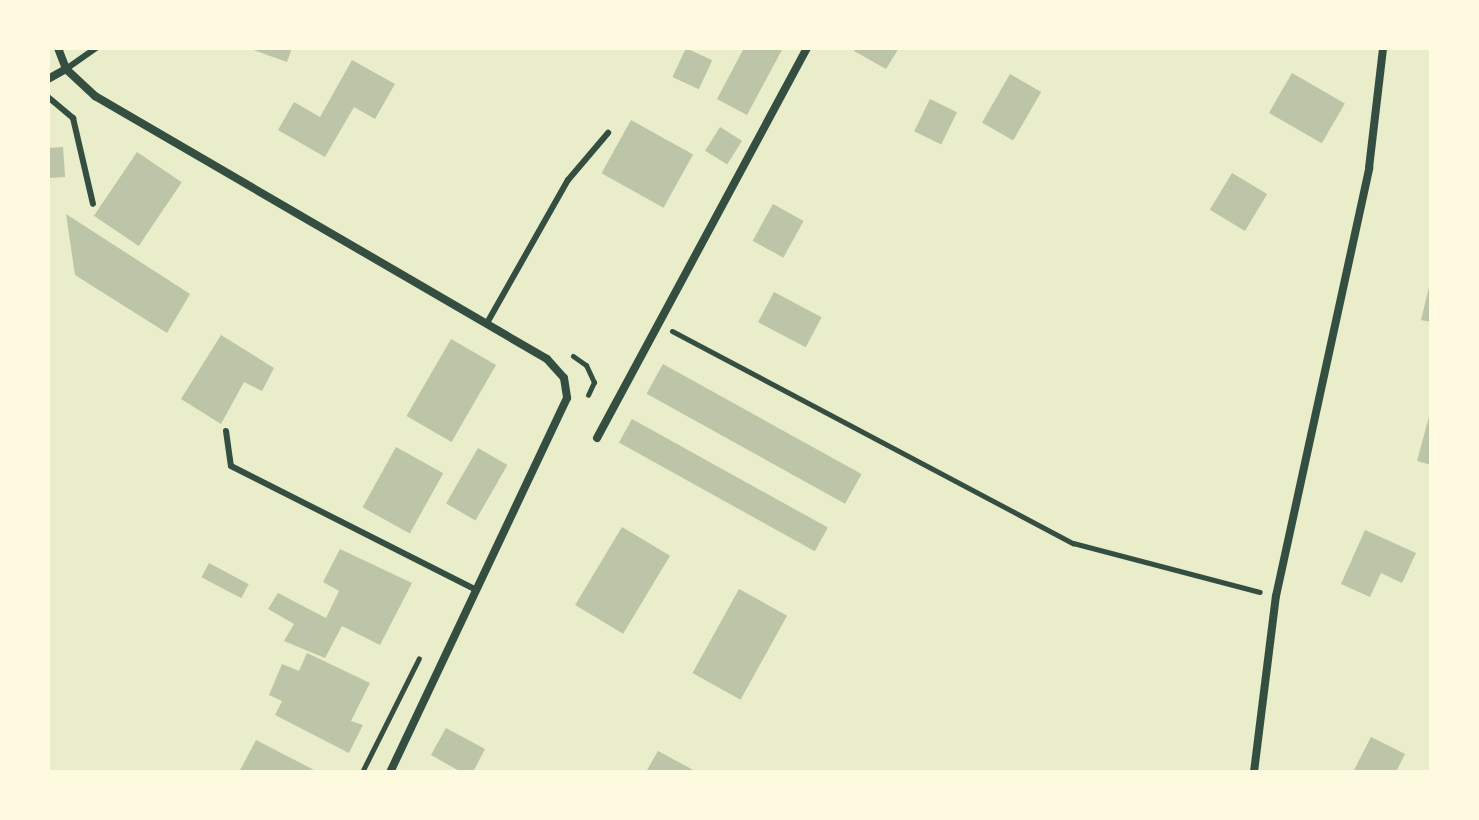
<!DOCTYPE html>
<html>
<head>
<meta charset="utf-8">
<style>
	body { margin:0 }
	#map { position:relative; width:1479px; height:820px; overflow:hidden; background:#e9edc9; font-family:Arial,sans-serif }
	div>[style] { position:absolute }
	.building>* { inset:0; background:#bcc5a7; transform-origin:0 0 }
	.path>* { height:5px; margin:-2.5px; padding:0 2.5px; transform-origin:2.5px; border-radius:2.5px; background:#344e41 }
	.service>* { height:6px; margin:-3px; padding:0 3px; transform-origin:3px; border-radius:3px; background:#344e41 }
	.minor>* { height:8px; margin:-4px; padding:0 4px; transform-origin:4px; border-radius:4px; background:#344e41 }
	span { translate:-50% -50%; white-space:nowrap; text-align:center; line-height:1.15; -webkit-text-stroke:8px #fefae0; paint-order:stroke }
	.frame { position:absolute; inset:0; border:50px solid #fefae0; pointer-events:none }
</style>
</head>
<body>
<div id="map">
	<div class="building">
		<div style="clip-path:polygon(248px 48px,292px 48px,287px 62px)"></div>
		<div style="left:686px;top:48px;width:29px;height:32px;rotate:25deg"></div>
		<div style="clip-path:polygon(744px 48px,783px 48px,747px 115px,717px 99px)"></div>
		<div style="clip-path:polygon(856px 48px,899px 48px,886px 69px,854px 51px)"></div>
		<div style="clip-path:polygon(352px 60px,395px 84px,375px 119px,354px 107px,325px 157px,278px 130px,294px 102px,320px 117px)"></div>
		<div style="left:1292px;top:73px;width:61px;height:46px;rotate:30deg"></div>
		<div style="left:1010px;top:74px;width:36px;height:56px;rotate:30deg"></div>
		<div style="left:930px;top:99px;width:30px;height:36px;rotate:26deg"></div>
		<div style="left:631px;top:120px;width:71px;height:61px;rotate:29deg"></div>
		<div style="left:720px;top:127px;width:26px;height:28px;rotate:32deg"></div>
		<div style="left:63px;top:147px;width:30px;height:15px;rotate:86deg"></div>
		<div style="left:137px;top:152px;width:54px;height:77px;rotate:34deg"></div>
		<div style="left:1232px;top:173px;width:41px;height:43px;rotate:31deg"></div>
		<div style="left:773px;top:204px;width:35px;height:42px;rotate:29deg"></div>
		<div style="clip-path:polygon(66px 214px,190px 294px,167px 333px,75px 275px)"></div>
		<div style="clip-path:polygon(1430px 283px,1431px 283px,1431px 322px,1421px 320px)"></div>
		<div style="left:774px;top:292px;width:54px;height:34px;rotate:28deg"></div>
		<div style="clip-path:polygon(221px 335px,274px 368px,262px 391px,244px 382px,221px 424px,181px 399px)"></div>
		<div style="left:451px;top:339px;width:52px;height:89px;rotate:30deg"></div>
		<div style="left:663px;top:364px;width:227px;height:34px;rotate:29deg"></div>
		<div style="clip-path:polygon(1430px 413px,1431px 413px,1431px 465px,1417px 461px)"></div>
		<div style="left:632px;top:419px;width:224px;height:27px;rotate:29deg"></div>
		<div style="left:396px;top:447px;width:54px;height:69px;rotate:29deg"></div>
		<div style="left:478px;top:448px;width:34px;height:64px;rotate:30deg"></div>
		<div style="left:622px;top:527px;width:56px;height:91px;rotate:31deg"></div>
		<div style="clip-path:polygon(1365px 530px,1416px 553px,1402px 583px,1381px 573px,1370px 597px,1341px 584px)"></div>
		<div style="clip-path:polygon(340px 549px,412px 583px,380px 645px,342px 626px,325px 658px,284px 641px,294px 624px,268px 609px,278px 593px,326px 618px,339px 591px,323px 582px)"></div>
		<div style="left:209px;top:563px;width:45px;height:16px;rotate:28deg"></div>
		<div style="left:739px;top:589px;width:55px;height:96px;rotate:29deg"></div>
		<div style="clip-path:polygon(307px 653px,370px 683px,351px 721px,363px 725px,349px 753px,275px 715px,282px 701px,269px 695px,282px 664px,299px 671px)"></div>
		<div style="clip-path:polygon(446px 728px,485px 749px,473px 772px,461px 772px,431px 755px)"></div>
		<div style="clip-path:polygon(1371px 737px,1405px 754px,1396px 772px,1353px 772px)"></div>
		<div style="clip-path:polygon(256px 740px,314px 770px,313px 772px,239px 772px)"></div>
		<div style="clip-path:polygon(658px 751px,697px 772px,646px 772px)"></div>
	</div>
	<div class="path">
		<div style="left:672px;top:331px;width:454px;rotate:27.9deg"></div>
		<div style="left:1073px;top:543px;width:193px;rotate:14.7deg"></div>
		<div style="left:573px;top:356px;width:16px;rotate:35deg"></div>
		<div style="left:586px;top:365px;width:19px;rotate:65deg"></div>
		<div style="left:594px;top:382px;width:14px;rotate:115deg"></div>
		<div style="left:362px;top:772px;width:127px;rotate:-63.4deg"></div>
	</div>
	<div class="service">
		<div style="left:66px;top:69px;width:37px;rotate:-35deg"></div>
		<div style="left:48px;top:97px;width:33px;rotate:40deg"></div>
		<div style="left:73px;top:118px;width:88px;rotate:76.9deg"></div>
		<div style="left:487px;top:323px;width:164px;rotate:-60.5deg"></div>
		<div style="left:568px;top:180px;width:62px;rotate:-49.6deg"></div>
		<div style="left:226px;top:431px;width:35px;rotate:82deg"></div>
		<div style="left:231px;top:466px;width:275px;rotate:26.8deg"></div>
	</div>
	<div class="minor">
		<div style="left:58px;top:48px;width:22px;rotate:69deg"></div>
		<div style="left:48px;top:79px;width:21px;rotate:-29deg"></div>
		<div style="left:66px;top:69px;width:40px;rotate:43deg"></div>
		<div style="left:95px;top:96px;width:523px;rotate:30.19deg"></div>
		<div style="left:547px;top:359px;width:25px;rotate:48deg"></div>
		<div style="left:564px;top:378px;width:20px;rotate:81deg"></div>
		<div style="left:567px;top:398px;width:414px;rotate:115.3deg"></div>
		<div style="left:597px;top:438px;width:443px;rotate:-61.7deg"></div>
		<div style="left:1254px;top:772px;width:177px;rotate:-82.9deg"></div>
		<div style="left:1276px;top:596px;width:438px;rotate:-77.7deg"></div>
		<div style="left:1369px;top:168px;width:121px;rotate:-83.3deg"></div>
	</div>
	<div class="frame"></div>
</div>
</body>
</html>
